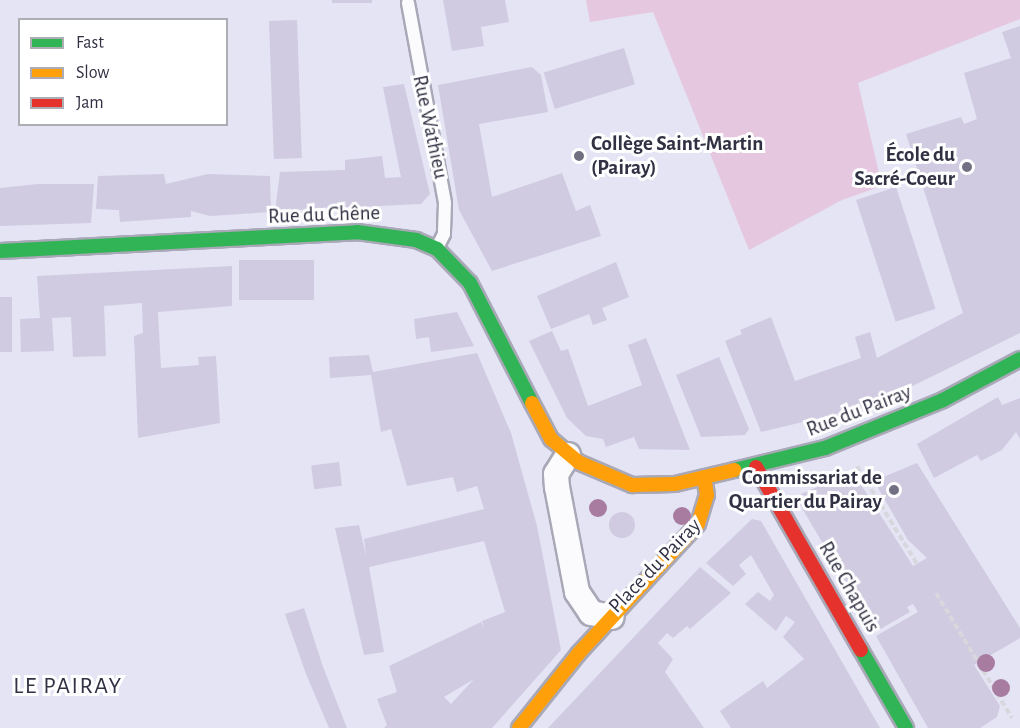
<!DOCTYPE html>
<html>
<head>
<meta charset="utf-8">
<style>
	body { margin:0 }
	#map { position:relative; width:1020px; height:728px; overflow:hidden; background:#e4e4f5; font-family:"Alegreya Sans",sans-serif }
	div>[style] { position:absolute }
	.green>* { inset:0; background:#e5c8e0 }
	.building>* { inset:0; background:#d0cbe0; transform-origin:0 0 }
	.round { border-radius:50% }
	.path>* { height:4px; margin-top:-2px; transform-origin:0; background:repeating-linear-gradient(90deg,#d7d7dd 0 6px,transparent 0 9px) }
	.roads { filter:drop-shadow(2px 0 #a8a8b7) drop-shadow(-2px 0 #a8a8b7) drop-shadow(0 2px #a8a8b7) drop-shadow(0 -2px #a8a8b7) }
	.lane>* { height:12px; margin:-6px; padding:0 6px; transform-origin:6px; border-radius:6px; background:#fbfbfe }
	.street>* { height:24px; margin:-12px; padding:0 12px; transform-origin:12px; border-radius:12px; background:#fbfbfe }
	.fast>* { height:14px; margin:-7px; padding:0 7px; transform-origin:7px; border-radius:7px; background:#30b455 }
	.slow>* { height:14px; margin:-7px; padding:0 7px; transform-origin:7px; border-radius:7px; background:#ff9f0a }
	.jam>* { height:14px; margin:-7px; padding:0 7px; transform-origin:7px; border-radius:7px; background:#e5322d }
	.trees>* { width:18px; height:18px; margin:-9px; border-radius:50%; background:#a87ca0 }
	.dots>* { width:16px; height:16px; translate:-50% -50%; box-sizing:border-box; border:3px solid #fff; border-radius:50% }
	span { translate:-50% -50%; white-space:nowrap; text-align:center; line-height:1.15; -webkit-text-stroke:6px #fff; paint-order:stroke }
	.street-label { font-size:21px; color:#313144 }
	.poi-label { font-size:21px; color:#313144; font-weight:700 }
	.left { translate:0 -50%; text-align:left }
	.right { translate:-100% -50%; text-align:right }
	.quarter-label { font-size:24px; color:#313144; letter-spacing:1.5px }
	.legend { position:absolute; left:18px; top:18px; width:210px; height:108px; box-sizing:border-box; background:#fff; border:2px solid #adadb4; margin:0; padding:8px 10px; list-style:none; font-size:18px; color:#313144 }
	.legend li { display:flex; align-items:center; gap:12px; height:30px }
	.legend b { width:30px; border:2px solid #adadb4 }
</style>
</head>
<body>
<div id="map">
	<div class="green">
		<div style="clip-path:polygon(586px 0,1020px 0,1020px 19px,858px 83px,882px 186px,842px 200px,749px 250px,653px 12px,590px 22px)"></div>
	</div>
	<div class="building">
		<div style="left:332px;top:0;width:40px;height:3px"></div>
		<div style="clip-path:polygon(443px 0,505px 0,509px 22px,481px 27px,484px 46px,452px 51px)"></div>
		<div style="left:297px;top:20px;width:138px;height:28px;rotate:88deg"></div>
		<div style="clip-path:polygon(1020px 26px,1020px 333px,874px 405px,761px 432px,725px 341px,742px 334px,740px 330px,771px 317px,795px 381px,861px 358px,855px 337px,870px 332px,877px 358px,963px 313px,906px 134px,961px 117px,964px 124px,977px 119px,964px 73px,1011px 58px,1002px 32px)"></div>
		<div style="left:624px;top:48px;width:38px;height:84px;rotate:73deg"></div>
		<div style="clip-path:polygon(532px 67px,541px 75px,548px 112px,479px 124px,492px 197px,562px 173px,576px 211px,590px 205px,601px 236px,492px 271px,459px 210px,438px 85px)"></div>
		<div style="clip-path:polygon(404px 84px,430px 194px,421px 204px,275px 211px,280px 172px,345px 170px,345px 160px,382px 156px,385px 178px,401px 177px,383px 87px)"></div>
		<div style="clip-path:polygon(164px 174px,166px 184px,208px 174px,270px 176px,271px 212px,210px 216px,191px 211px,191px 217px,120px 222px,119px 210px,96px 209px,98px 176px)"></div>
		<div style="clip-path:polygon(38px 184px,94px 184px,91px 223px,0 226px,0 188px)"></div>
		<div style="left:896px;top:187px;width:128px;height:42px;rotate:72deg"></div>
		<div style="left:314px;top:260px;width:40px;height:75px;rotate:90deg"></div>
		<div style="clip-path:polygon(616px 262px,629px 297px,602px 308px,607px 320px,593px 325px,589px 314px,551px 329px,537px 296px)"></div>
		<div style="clip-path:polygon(232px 266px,232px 306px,158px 312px,161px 368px,199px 365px,198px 357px,216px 356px,220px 423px,138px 438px,134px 336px,143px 333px,142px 303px,104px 306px,106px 356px,73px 357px,71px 317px,52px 318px,54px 351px,21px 352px,20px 319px,40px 318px,37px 276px)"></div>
		<div style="left:0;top:297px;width:12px;height:55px"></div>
		<div style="clip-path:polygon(457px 312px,474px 346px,431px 352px,429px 337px,416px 339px,414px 319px)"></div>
		<div style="clip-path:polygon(552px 331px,561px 351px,568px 349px,588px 406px,642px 385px,628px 345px,646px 338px,690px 450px,639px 449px,634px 437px,606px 447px,603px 439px,586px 436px,567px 418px,529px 341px)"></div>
		<div style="clip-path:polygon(evenodd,477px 353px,511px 433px,537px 526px,561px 650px,492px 728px,384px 728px,387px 725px,377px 699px,397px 692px,389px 666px,481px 622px,484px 628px,482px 621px,505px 612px,484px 541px,369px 567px,384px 652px,364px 655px,335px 528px,359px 525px,366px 556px,364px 539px,484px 509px,477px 486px,457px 492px,453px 477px,407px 486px,391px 429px,381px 432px,371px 375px,330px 378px,329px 357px,369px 355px,373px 372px,477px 353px,474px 679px,451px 704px,444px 697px,474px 679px)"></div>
		<div style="clip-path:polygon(719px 357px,749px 429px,745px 435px,701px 437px,676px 375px)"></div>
		<div style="clip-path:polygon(998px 397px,1002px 405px,1020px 398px,1020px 439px,1016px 432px,1002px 450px,981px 461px,977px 455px,934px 478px,917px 444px)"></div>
		<div style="left:339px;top:462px;width:24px;height:28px;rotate:83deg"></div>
		<div style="clip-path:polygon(917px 463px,1020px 628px,1020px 638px,974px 665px,1000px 706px,997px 717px,980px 728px,928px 728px,876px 636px,918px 612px,913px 604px,907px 607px,910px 612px,875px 632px,799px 503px,801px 494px,853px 472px,913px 566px,927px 558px,908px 540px,874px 481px)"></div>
		<div class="round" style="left:609px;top:512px;width:26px;height:26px"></div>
		<div style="clip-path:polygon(752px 519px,761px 521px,880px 728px,731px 728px,720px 711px,763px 681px,767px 688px,804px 659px,783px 637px,795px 622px,786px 616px,776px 631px,745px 604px,758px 592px,770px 601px,774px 595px,751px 555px,739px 565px,746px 574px,733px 586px,706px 563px)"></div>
		<div style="clip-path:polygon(700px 567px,731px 593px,690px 629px,687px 626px,673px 638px,667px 633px,658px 643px,673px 659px,665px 672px,704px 728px,548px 728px)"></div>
		<div style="clip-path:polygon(304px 608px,323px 667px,347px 728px,329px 728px,306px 674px,285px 614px)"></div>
	</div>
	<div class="path">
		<div style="left:857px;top:466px;width:115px;rotate:58.5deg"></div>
		<div style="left:936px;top:593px;width:146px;rotate:58.7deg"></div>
	</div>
	<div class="roads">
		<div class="lane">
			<div style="left:408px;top:3px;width:203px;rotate:79.5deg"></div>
			<div style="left:445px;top:203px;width:31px;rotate:92deg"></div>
			<div style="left:444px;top:234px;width:16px;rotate:117deg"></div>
		</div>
		<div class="street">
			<div style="left:568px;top:455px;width:22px;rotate:122deg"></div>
			<div style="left:556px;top:474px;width:13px;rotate:86deg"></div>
			<div style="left:557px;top:487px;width:107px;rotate:79.2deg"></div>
			<div style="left:577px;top:592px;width:25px;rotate:56deg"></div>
			<div style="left:591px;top:613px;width:21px;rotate:11deg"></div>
		</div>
		<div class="fast">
			<div style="left:0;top:251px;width:358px;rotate:-3deg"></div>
			<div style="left:357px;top:232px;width:60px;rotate:7.7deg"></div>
			<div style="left:416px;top:240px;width:23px;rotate:23deg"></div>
			<div style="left:437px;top:249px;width:47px;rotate:45.9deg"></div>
			<div style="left:470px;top:283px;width:135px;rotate:62.7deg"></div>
			<div style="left:734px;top:470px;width:94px;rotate:-13.6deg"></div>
			<div style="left:825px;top:448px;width:127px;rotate:-22.1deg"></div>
			<div style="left:943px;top:400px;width:87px;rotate:-28deg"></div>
			<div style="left:861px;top:650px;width:90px;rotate:60deg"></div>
		</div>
		<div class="slow">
			<div style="left:532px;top:403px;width:41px;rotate:62.2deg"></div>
			<div style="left:551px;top:439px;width:35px;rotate:40deg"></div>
			<div style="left:578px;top:462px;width:59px;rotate:23.1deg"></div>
			<div style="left:632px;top:485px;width:43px;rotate:-1.3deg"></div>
			<div style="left:675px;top:484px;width:61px;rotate:-13.3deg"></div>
			<div style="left:519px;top:728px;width:95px;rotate:-51.4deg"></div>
			<div style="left:578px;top:654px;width:177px;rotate:-47.3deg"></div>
			<div style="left:698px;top:524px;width:30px;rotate:-73deg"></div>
			<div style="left:707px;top:495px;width:18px;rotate:-99deg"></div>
		</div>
		<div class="jam">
			<div style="left:756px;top:467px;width:211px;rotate:60.2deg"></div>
		</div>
	</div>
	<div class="trees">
		<div style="left:598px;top:508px"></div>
		<div style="left:682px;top:516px"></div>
		<div style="left:986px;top:663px"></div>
		<div style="left:1001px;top:688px"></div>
	</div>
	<div class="dots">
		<div style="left:579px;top:156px;background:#707082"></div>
		<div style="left:967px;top:167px;background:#707082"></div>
		<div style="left:894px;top:490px;background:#707082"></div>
	</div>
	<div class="street-label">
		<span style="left:430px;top:127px;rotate:78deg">Rue Wathieu</span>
		<span style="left:324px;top:215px;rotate:-2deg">Rue du Chêne</span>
		<span style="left:859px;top:411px;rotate:-21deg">Rue du Pairay</span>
		<span style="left:655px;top:566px;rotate:-46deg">Place du Pairay</span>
		<span style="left:849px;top:587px;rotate:60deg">Rue Chapuis</span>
	</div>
	<div class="poi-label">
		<span class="left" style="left:591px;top:156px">Collège Saint-Martin<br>(Pairay)</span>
		<span class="right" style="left:955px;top:167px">École du<br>Sacré-Coeur</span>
		<span class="right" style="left:882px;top:490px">Commissariat de<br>Quartier du Pairay</span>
	</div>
	<div class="quarter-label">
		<span style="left:68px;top:687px">LE PAIRAY</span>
	</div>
	<ul class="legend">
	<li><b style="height:8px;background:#30b455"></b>Fast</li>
	<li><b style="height:8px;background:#ff9f0a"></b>Slow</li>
	<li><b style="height:8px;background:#e5322d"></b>Jam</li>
	</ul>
</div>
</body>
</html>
